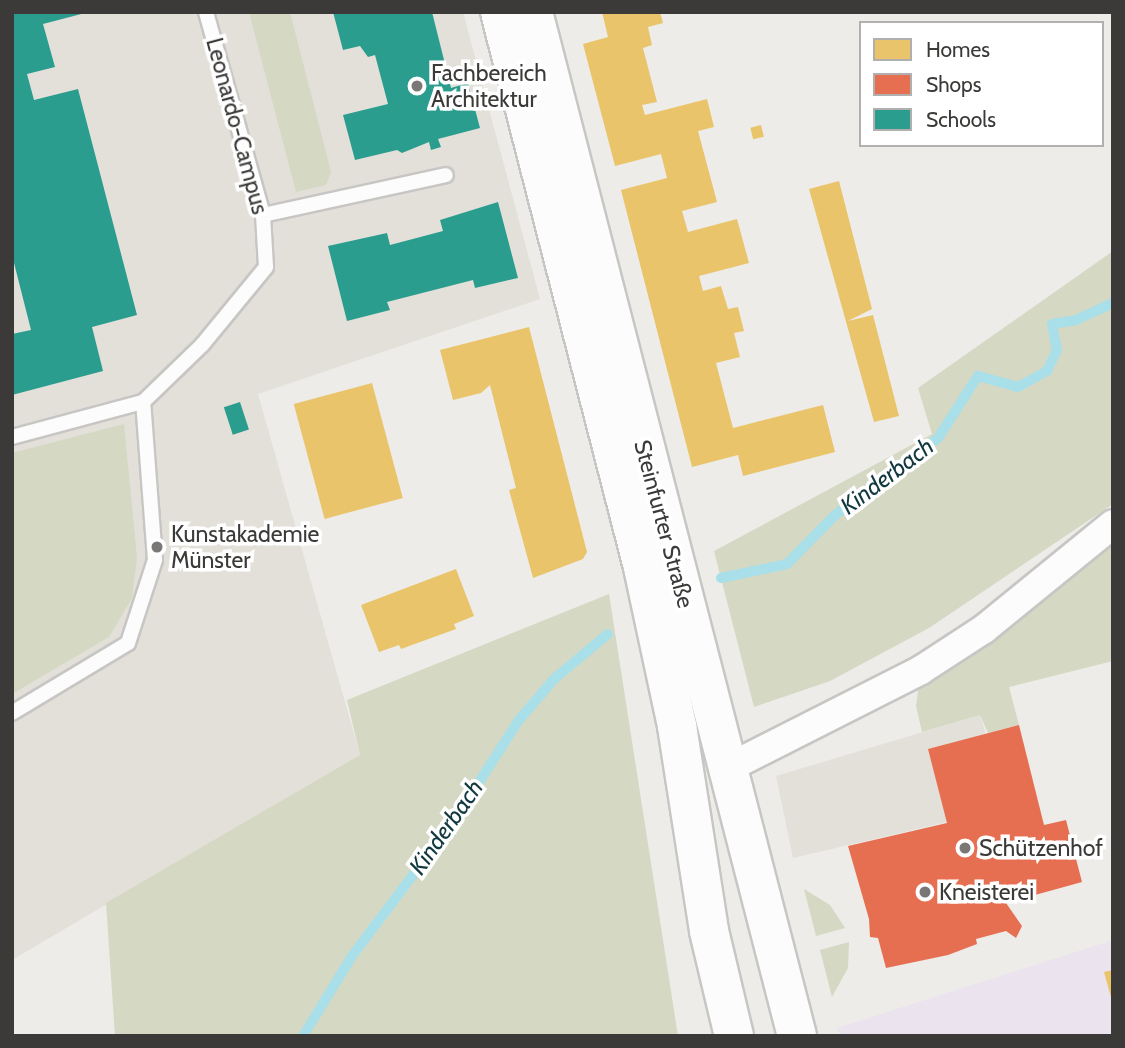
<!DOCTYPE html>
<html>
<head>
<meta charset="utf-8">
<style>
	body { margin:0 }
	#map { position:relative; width:1125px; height:1048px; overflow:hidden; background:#edece9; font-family:Cabin,sans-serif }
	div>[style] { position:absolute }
	.commercial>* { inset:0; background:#ebe4ee }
	.built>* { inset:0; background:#e2e0d8 }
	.green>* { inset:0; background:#d5d8c3 }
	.homes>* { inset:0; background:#e9c46a; transform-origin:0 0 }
	.shops>* { inset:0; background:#e76f51 }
	.schools>* { inset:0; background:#2a9d8f; transform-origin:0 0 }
	.stream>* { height:10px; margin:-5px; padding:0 5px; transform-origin:5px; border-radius:5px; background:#a8dfe8 }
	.roads { filter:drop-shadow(2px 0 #c7c6c4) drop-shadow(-2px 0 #c7c6c4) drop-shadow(0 2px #c7c6c4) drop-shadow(0 -2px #c7c6c4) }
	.lane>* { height:14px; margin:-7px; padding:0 7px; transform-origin:7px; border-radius:7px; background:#fcfcfc }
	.street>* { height:28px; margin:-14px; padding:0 14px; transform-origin:14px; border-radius:14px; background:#fcfcfc }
	.primary>* { height:38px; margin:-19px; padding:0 19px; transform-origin:19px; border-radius:19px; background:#fcfcfc }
	.dots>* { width:19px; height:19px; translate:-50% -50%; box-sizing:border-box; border:4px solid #fff; border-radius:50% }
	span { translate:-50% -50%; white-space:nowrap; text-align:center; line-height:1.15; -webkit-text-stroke:7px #fff; paint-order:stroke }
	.poi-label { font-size:23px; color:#3b3a38 }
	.left { translate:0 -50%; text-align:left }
	.street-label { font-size:23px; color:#3b3a38 }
	.water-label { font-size:24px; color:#12393f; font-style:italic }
	.frame { position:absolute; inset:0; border:14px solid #3b3a38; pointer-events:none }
	.legend { position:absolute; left:859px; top:21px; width:245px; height:126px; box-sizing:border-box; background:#fff; border:2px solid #b1b0af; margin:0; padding:9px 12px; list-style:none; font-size:21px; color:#3b3a38 }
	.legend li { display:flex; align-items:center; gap:14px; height:35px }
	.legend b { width:35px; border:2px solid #b1b0af }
</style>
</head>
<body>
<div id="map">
	<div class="commercial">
		<div style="clip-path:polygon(1113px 940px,1113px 1036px,840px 1036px,837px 1028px)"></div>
	</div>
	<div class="built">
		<div style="clip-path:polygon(12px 12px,463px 12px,540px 299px,258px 394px,360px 755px,12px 960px)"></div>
		<div style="clip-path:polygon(980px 715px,1007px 808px,793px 858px,776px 776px)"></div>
	</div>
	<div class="green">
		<div style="clip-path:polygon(249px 12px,290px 12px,331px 172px,326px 185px,296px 192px)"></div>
		<div style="clip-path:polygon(1113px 251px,1113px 504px,929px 628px,830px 681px,754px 707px,714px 551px,932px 434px,918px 388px)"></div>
		<div style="clip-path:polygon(124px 424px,137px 558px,132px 598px,109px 637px,12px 694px,12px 453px)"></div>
		<div style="clip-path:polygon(1113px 524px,1113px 661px,1009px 687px,1019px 725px,988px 733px,980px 715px,922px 732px,916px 706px,921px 670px)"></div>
		<div style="clip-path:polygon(609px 594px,678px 1036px,115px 1036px,106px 903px,360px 755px,347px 700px)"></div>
		<div style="clip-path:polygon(804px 889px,830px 905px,845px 928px,816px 936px)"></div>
		<div style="clip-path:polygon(849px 942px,848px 968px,832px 997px,820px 950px)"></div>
	</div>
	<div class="homes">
		<div style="clip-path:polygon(602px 12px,660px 12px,663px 23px,648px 27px,652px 45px,643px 48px,657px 102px,642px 105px,645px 115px,707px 99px,714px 127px,698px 131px,717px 202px,682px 211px,688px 232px,737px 219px,749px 263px,699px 276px,703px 291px,721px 286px,728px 309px,738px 307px,744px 331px,734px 333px,740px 357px,716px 363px,733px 428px,823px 405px,835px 452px,743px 476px,738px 455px,692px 467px,621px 190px,667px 178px,661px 154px,615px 166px,583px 44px,608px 37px)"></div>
		<div style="left:761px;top:125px;width:12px;height:11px;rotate:76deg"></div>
		<div style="clip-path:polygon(839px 181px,872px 309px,848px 321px,873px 315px,899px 416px,874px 422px,809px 189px)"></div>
		<div style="clip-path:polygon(529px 327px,587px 552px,583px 559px,533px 578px,509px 490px,516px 488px,490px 385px,481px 393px,453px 400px,440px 350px)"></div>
		<div style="left:372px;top:383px;width:119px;height:81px;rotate:75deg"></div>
		<div style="clip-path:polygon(456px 569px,474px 616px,454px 624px,456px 629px,401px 649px,399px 645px,379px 652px,361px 605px)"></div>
		<div style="clip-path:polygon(1113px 970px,1113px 1001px,1112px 1001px,1104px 972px)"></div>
	</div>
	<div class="shops">
		<div style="clip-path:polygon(1019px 725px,1044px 825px,1066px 820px,1082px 882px,1006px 903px,1022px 926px,1016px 938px,1006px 931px,976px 939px,977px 944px,948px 955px,886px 968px,878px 938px,870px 937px,869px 919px,848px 846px,947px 823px,928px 749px)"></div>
	</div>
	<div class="schools">
		<div style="clip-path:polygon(12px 12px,89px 12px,43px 24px,55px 67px,27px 74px,34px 100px,78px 89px,137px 315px,92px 327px,103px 371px,12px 395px,12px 334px,31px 330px,12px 255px)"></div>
		<div style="clip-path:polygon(333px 12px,432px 12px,451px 88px,468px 83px,480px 128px,438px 139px,441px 147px,431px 150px,429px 142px,402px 153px,397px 150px,355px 160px,343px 115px,388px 104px,375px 55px,368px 57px,360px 46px,343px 50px)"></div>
		<div style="clip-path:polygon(498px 202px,518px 278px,475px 288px,473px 280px,387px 302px,390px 310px,347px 321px,328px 246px,387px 233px,390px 245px,443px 231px,440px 220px)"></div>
		<div style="left:240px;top:402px;width:29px;height:17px;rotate:72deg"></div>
	</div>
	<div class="stream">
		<div style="left:721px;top:578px;width:67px;rotate:-12deg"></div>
		<div style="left:787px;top:564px;width:67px;rotate:-45.6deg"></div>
		<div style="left:834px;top:516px;width:130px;rotate:-36.9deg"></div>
		<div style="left:938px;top:438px;width:74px;rotate:-57.2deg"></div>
		<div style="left:978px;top:376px;width:41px;rotate:15.4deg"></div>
		<div style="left:1018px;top:387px;width:33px;rotate:-29deg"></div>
		<div style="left:1047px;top:371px;width:23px;rotate:-65deg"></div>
		<div style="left:1057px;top:350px;width:26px;rotate:-101deg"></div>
		<div style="left:1052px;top:324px;width:24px;rotate:-9deg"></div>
		<div style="left:1076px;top:320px;width:41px;rotate:-24.7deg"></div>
		<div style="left:303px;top:1036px;width:94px;rotate:-58.5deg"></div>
		<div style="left:352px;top:956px;width:173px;rotate:-53deg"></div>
		<div style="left:456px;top:818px;width:117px;rotate:-57.3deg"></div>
		<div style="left:519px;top:720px;width:54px;rotate:-49.5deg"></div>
		<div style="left:554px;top:679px;width:70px;rotate:-39.8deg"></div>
	</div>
	<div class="roads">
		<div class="lane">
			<div style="left:263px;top:215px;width:187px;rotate:-12.3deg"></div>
			<div style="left:12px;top:437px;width:136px;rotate:-15deg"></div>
			<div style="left:143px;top:402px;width:82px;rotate:-44deg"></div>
			<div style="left:202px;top:345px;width:101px;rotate:-50.6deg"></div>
			<div style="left:266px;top:267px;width:52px;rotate:-93.3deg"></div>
			<div style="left:263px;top:215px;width:211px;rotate:-105.7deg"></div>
			<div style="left:12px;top:713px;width:135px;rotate:-31.1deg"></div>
			<div style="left:128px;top:643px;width:87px;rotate:-72deg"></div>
			<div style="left:155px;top:560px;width:158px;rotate:-94.3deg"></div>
		</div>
		<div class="street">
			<div style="left:728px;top:768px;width:216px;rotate:-26.9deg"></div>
			<div style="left:921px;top:670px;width:75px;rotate:-33.1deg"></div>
			<div style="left:984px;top:629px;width:166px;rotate:-39.1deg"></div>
		</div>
		<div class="primary">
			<div style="left:500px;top:12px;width:573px;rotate:75.55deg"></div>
			<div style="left:643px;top:567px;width:163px;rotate:77.9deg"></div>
			<div style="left:677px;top:726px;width:207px;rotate:81.1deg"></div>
			<div style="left:709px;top:931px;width:108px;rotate:76.6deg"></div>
			<div style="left:533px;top:12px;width:1057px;rotate:75.54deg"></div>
		</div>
	</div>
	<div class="dots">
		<div style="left:417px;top:86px;background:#797876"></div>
		<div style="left:157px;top:547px;background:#797876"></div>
		<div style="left:965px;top:848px;background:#797876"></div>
		<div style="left:925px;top:892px;background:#797876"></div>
	</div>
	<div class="poi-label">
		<span class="left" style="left:431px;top:86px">Fachbereich<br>Architektur</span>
		<span class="left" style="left:171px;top:547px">Kunstakademie<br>Münster</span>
		<span class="left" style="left:979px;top:848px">Schützenhof</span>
		<span class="left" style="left:939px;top:892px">Kneisterei</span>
	</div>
	<div class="street-label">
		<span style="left:237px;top:126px;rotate:75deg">Leonardo-Campus</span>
		<span style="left:664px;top:524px;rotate:75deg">Steinfurter Straße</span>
	</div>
	<div class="water-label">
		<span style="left:887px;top:476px;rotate:-37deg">Kinderbach</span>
		<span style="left:446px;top:827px;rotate:-55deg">Kinderbach</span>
	</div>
	<div class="frame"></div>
	<ul class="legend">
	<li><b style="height:19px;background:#e9c46a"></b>Homes</li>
	<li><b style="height:19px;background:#e76f51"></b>Shops</li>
	<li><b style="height:19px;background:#2a9d8f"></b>Schools</li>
	</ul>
</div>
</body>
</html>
